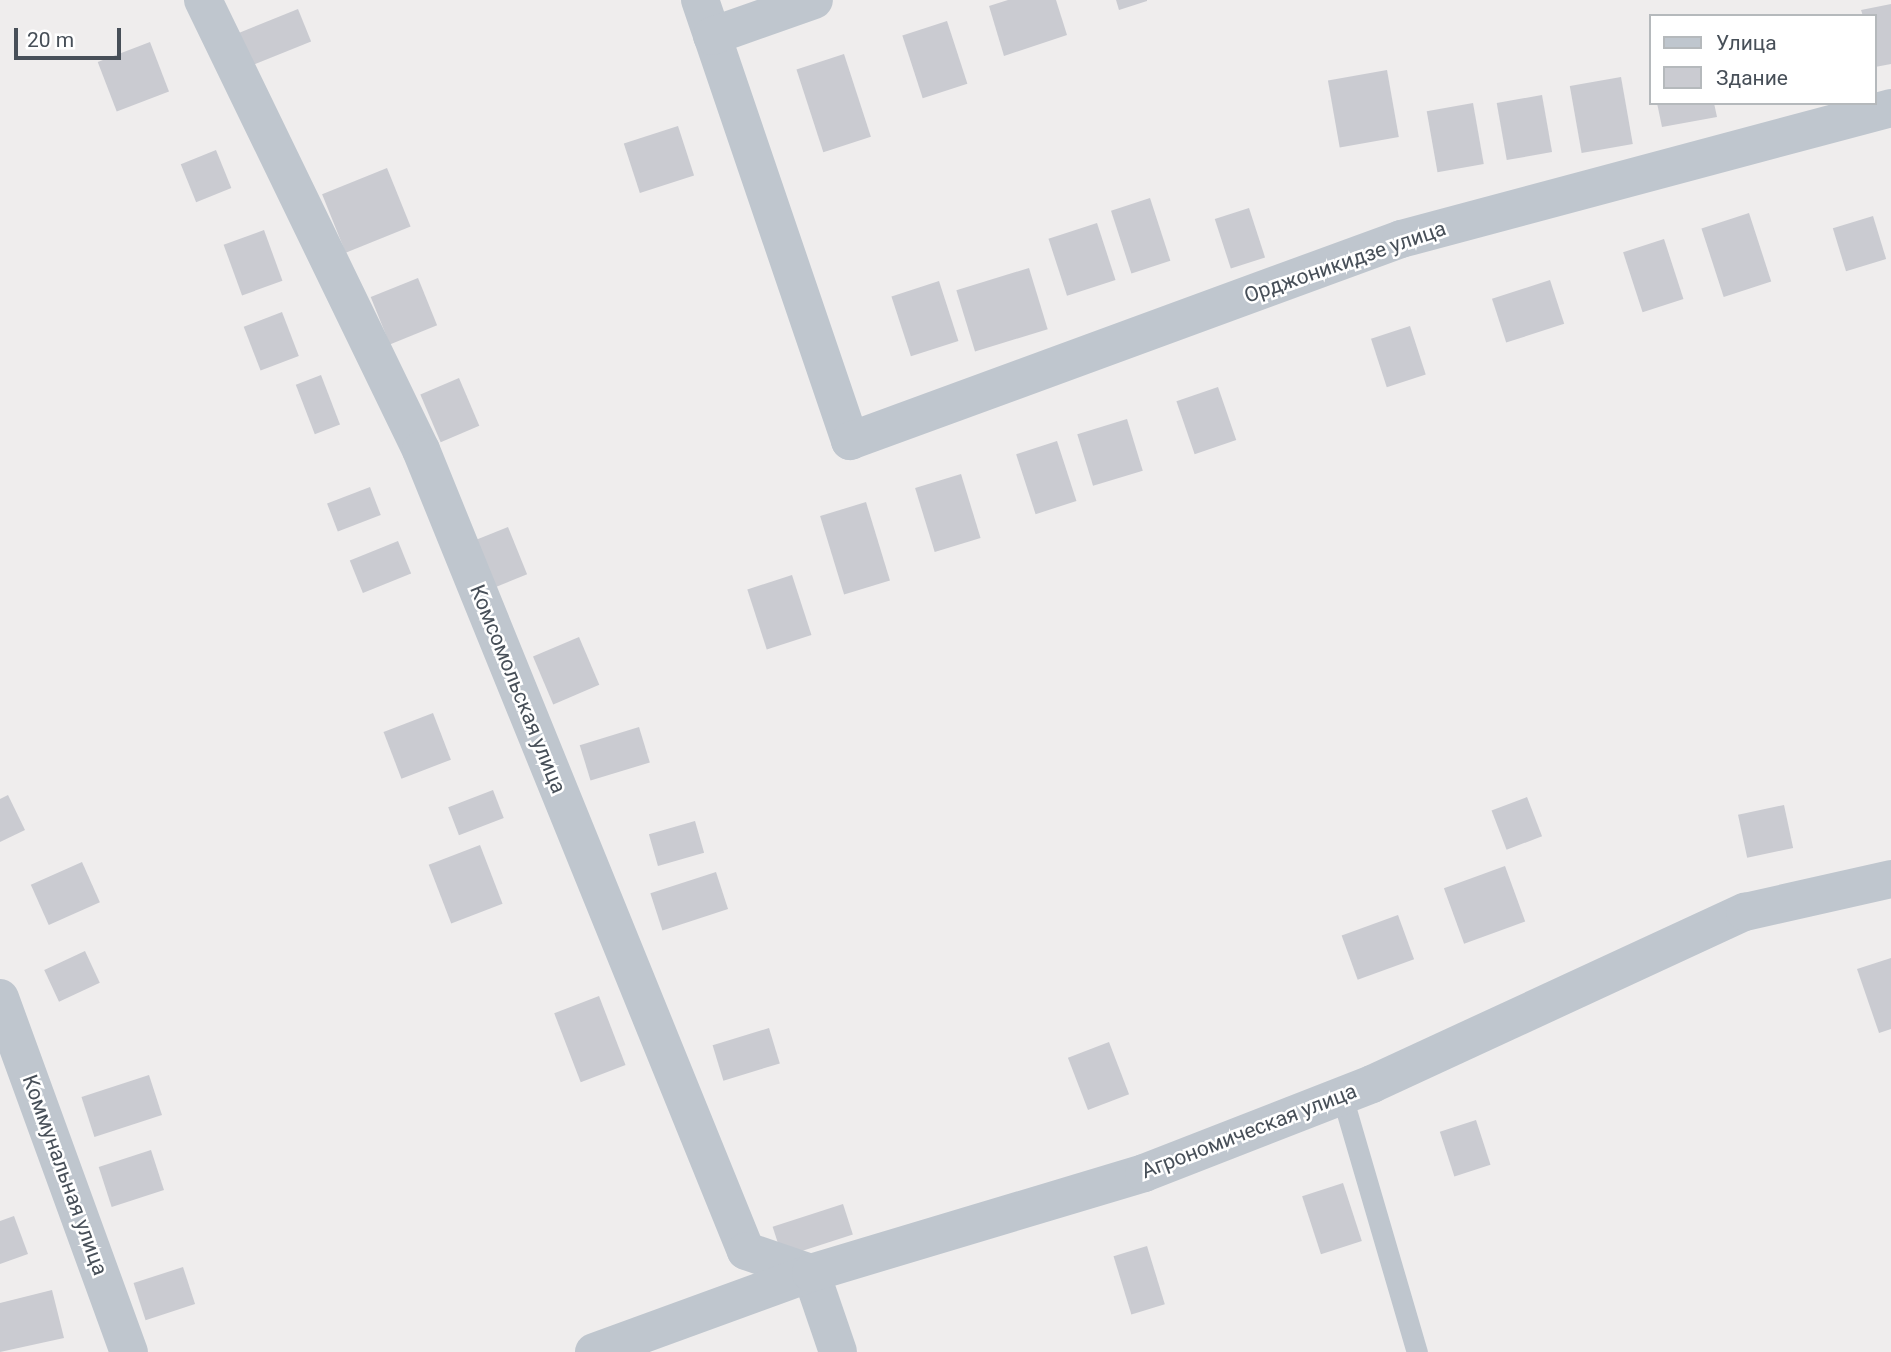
<!DOCTYPE html>
<html>
<head>
<meta charset="utf-8">
<style>
	body { margin:0 }
	#map { position:relative; width:1891px; height:1352px; overflow:hidden; background:#efeded; font-family:Roboto,sans-serif }
	div>[style] { position:absolute }
	.building>* { inset:0; background:#cacbd1; transform-origin:0 0 }
	.service>* { height:21px; margin:-10.5px; padding:0 10.5px; transform-origin:10.5px; border-radius:10.5px; background:#bfc6ce }
	.minor>* { height:38px; margin:-19px; padding:0 19px; transform-origin:19px; border-radius:19px; background:#bfc6ce }
	span { translate:-50% -50%; white-space:nowrap; text-align:center; line-height:1.15; -webkit-text-stroke:5px #fff; paint-order:stroke }
	.street-label { font-size:21px; color:#474f58 }
	.legend { position:absolute; left:1649px; top:14px; width:228px; height:91px; box-sizing:border-box; background:#fff; border:2px solid #b5b9bc; margin:0; padding:9px 12px; list-style:none; font-size:21px; color:#474f58 }
	.legend li { display:flex; align-items:center; gap:14px; height:35px }
	.legend b { width:35px; border:2px solid #b5b9bc }
	.scale { position:absolute; left:14px; top:28px; width:107px; height:32px; box-sizing:border-box; border:4px solid #474f58; border-top:0; padding-left:9px; font-size:21px; line-height:24px; white-space:nowrap; color:#474f58; -webkit-text-stroke:5px #fff; paint-order:stroke }
</style>
</head>
<body>
<div id="map">
	<div class="building">
		<div style="clip-path:polygon(1008px 0,1056px 0,1067px 35px,1004px 56px,989px 6px)"></div>
		<div style="clip-path:polygon(1116px 0,1147px 0,1147px 1px,1119px 10px)"></div>
		<div style="clip-path:polygon(1891px 4px,1891px 64px,1875px 67px,1875px 16px,1863px 16px,1861px 10px)"></div>
		<div style="left:298px;top:9px;width:35px;height:70px;rotate:68deg"></div>
		<div style="left:947px;top:21px;width:66px;height:47px;rotate:72deg"></div>
		<div style="left:150px;top:42px;width:53px;height:56px;rotate:69deg"></div>
		<div style="left:844px;top:54px;width:87px;height:50px;rotate:72deg"></div>
		<div style="left:1387px;top:70px;width:68px;height:60px;rotate:80deg"></div>
		<div style="left:1621px;top:77px;width:68px;height:52px;rotate:80deg"></div>
		<div style="left:1542px;top:95px;width:58px;height:46px;rotate:80deg"></div>
		<div style="left:1473px;top:103px;width:62px;height:47px;rotate:80deg"></div>
		<div style="clip-path:polygon(1657px 103px,1714px 103px,1717px 117px,1662px 127px)"></div>
		<div style="left:678px;top:126px;width:52px;height:57px;rotate:72deg"></div>
		<div style="left:216px;top:150px;width:41px;height:38px;rotate:68deg"></div>
		<div style="left:387px;top:168px;width:63px;height:70px;rotate:68deg"></div>
		<div style="left:1150px;top:198px;width:66px;height:41px;rotate:72deg"></div>
		<div style="left:1249px;top:208px;width:52px;height:36px;rotate:72deg"></div>
		<div style="left:1749px;top:213px;width:72px;height:50px;rotate:72deg"></div>
		<div style="left:1873px;top:216px;width:45px;height:42px;rotate:73deg"></div>
		<div style="left:1097px;top:223px;width:60px;height:51px;rotate:72deg"></div>
		<div style="left:264px;top:230px;width:54px;height:43px;rotate:70deg"></div>
		<div style="left:1664px;top:239px;width:63px;height:43px;rotate:72deg"></div>
		<div style="left:1029px;top:268px;width:64px;height:76px;rotate:73deg"></div>
		<div style="left:418px;top:278px;width:51px;height:51px;rotate:68deg"></div>
		<div style="left:1550px;top:280px;width:46px;height:61px;rotate:72deg"></div>
		<div style="left:939px;top:281px;width:63px;height:50px;rotate:72deg"></div>
		<div style="left:282px;top:312px;width:47px;height:41px;rotate:69deg"></div>
		<div style="left:1410px;top:326px;width:51px;height:41px;rotate:72deg"></div>
		<div style="left:321px;top:375px;width:53px;height:27px;rotate:69deg"></div>
		<div style="left:459px;top:378px;width:52px;height:42px;rotate:67deg"></div>
		<div style="left:1218px;top:387px;width:56px;height:44px;rotate:71deg"></div>
		<div style="left:1127px;top:419px;width:54px;height:52px;rotate:73deg"></div>
		<div style="left:1057px;top:441px;width:63px;height:43px;rotate:72deg"></div>
		<div style="left:961px;top:474px;width:67px;height:48px;rotate:73deg"></div>
		<div style="left:370px;top:487px;width:30px;height:46px;rotate:69deg"></div>
		<div style="left:866px;top:502px;width:82px;height:48px;rotate:73deg"></div>
		<div style="left:508px;top:527px;width:51px;height:41px;rotate:68deg"></div>
		<div style="left:398px;top:541px;width:35px;height:52px;rotate:68deg"></div>
		<div style="left:792px;top:575px;width:63px;height:47px;rotate:72deg"></div>
		<div style="left:579px;top:637px;width:52px;height:50px;rotate:67deg"></div>
		<div style="left:433px;top:713px;width:50px;height:53px;rotate:69deg"></div>
		<div style="left:639px;top:727px;width:37px;height:62px;rotate:73deg"></div>
		<div style="left:493px;top:790px;width:30px;height:48px;rotate:69deg"></div>
		<div style="clip-path:polygon(8px 795px,25px 830px,0 842px,0 799px)"></div>
		<div style="left:1527px;top:797px;width:42px;height:38px;rotate:69deg"></div>
		<div style="left:1784px;top:805px;width:44px;height:47px;rotate:78deg"></div>
		<div style="left:695px;top:821px;width:33px;height:48px;rotate:74deg"></div>
		<div style="left:480px;top:845px;width:63px;height:55px;rotate:69deg"></div>
		<div style="left:82px;top:862px;width:44px;height:56px;rotate:66deg"></div>
		<div style="left:1505px;top:866px;width:59px;height:65px;rotate:70deg"></div>
		<div style="left:716px;top:872px;width:39px;height:69px;rotate:72deg"></div>
		<div style="left:1398px;top:915px;width:47px;height:60px;rotate:70deg"></div>
		<div style="left:85px;top:951px;width:35px;height:45px;rotate:65deg"></div>
		<div style="clip-path:polygon(1891px 958px,1891px 1029px,1879px 1033px,1857px 969px)"></div>
		<div style="left:599px;top:996px;width:74px;height:48px;rotate:69deg"></div>
		<div style="left:769px;top:1028px;width:37px;height:59px;rotate:73deg"></div>
		<div style="left:1109px;top:1042px;width:56px;height:44px;rotate:69deg"></div>
		<div style="left:149px;top:1075px;width:42px;height:71px;rotate:72deg"></div>
		<div style="left:1476px;top:1120px;width:47px;height:38px;rotate:72deg"></div>
		<div style="left:151px;top:1150px;width:42px;height:55px;rotate:72deg"></div>
		<div style="left:1343px;top:1183px;width:61px;height:43px;rotate:72deg"></div>
		<div style="left:843px;top:1204px;width:32px;height:74px;rotate:72deg"></div>
		<div style="clip-path:polygon(14px 1216px,28px 1254px,0 1264px,0 1221px)"></div>
		<div style="left:1147px;top:1246px;width:61px;height:35px;rotate:73deg"></div>
		<div style="left:183px;top:1267px;width:39px;height:52px;rotate:72deg"></div>
		<div style="clip-path:polygon(52px 1290px,64px 1338px,0 1352px,0 1303px)"></div>
	</div>
	<div class="service">
		<div style="left:1342px;top:1096px;width:267px;rotate:73.7deg"></div>
	</div>
	<div class="minor">
		<div style="left:203px;top:0;width:500px;rotate:64.15deg"></div>
		<div style="left:421px;top:450px;width:864px;rotate:67.92deg"></div>
		<div style="left:746px;top:1251px;width:69px;rotate:18.7deg"></div>
		<div style="left:811px;top:1273px;width:83px;rotate:71.1deg"></div>
		<div style="left:700px;top:0;width:466px;rotate:71.2deg"></div>
		<div style="left:850px;top:441px;width:587px;rotate:-20.13deg"></div>
		<div style="left:1401px;top:239px;width:507px;rotate:-14.97deg"></div>
		<div style="left:712px;top:36px;width:108px;rotate:-19.4deg"></div>
		<div style="left:0;top:998px;width:377px;rotate:70deg"></div>
		<div style="left:594px;top:1352px;width:231px;rotate:-20deg"></div>
		<div style="left:811px;top:1273px;width:348px;rotate:-16.7deg"></div>
		<div style="left:1144px;top:1173px;width:245px;rotate:-21.3deg"></div>
		<div style="left:1372px;top:1084px;width:411px;rotate:-24.8deg"></div>
		<div style="left:1745px;top:912px;width:150px;rotate:-12.7deg"></div>
	</div>
	<div class="street-label">
		<span style="left:1345px;top:262px;rotate:-19deg">Орджоникидзе улица</span>
		<span style="left:518px;top:689px;rotate:68deg">Комсомольская улица</span>
		<span style="left:1249px;top:1131px;rotate:-21deg">Агрономическая улица</span>
		<span style="left:65px;top:1175px;rotate:70deg">Коммунальная улица</span>
	</div>
	<ul class="legend">
	<li><b style="height:9px;background:#bfc6ce"></b>Улица</li>
	<li><b style="height:19px;background:#cacbd1"></b>Здание</li>
	</ul>
	<div class="scale">20 m</div>
</div>
</body>
</html>
